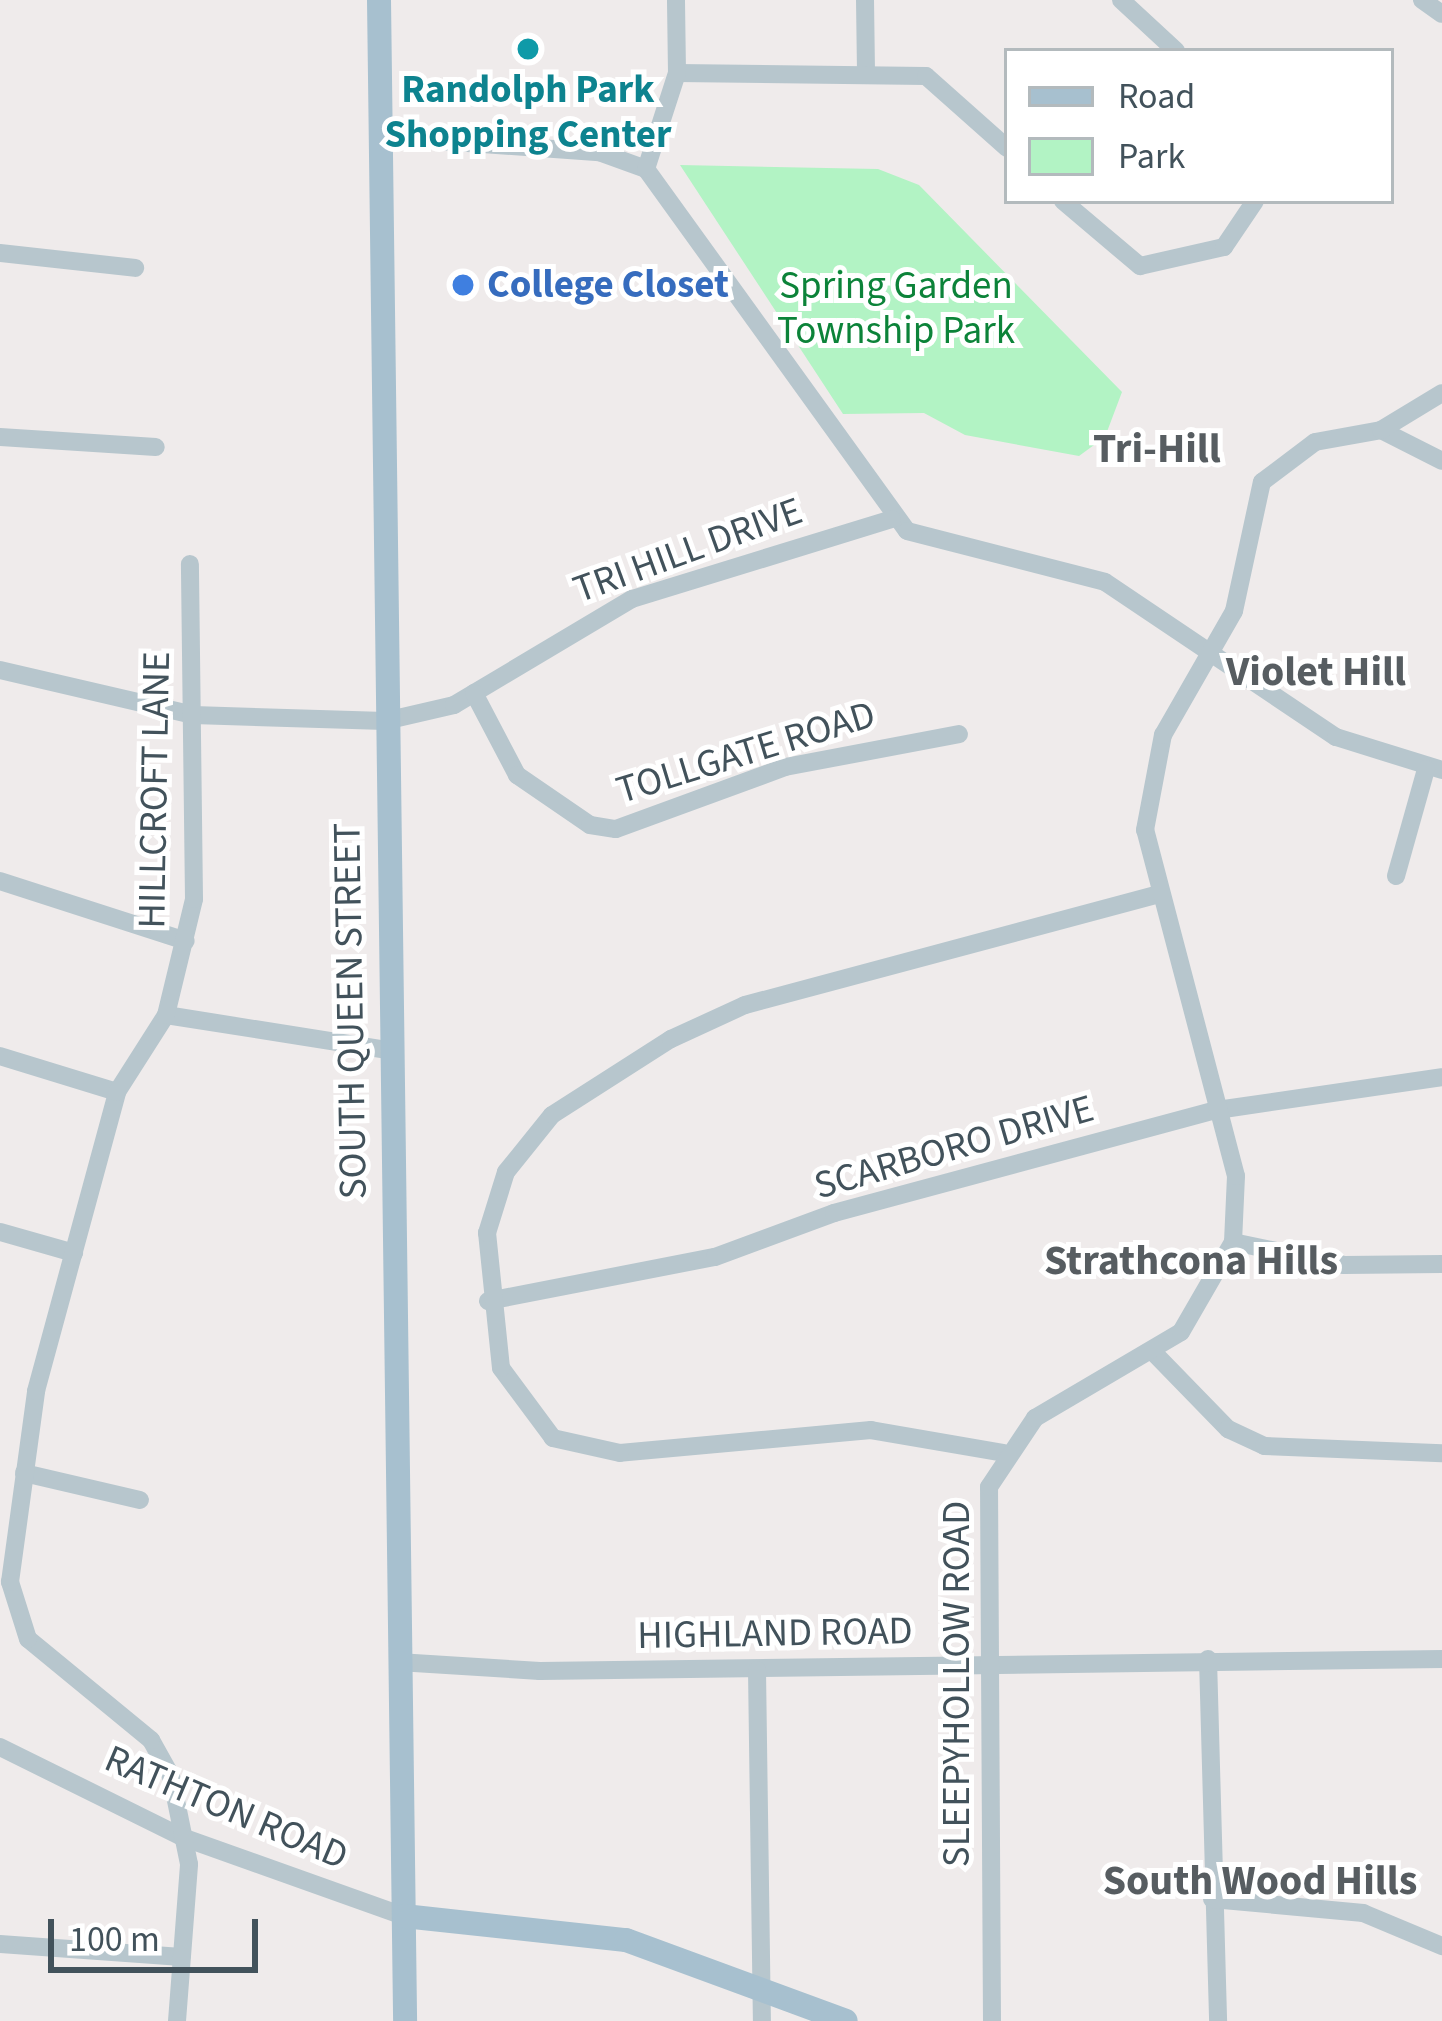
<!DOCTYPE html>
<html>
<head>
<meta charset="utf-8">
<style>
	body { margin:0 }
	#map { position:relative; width:1442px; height:2021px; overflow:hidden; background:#efebeb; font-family:"Source Sans 3",sans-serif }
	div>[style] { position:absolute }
	.green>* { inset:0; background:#b2f3c4 }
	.minor>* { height:18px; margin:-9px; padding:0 9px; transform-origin:9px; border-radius:9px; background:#b7c6cd }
	.major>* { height:24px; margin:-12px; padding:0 12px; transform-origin:12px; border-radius:12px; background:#a7c0cf }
	.dots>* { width:33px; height:33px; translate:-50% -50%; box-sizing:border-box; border:6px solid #fff; border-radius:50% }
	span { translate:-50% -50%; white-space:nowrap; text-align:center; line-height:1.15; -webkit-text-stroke:10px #fff; paint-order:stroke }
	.culture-label { font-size:39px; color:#0d838f; font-weight:700 }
	.shop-label { font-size:39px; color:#366cbe; font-weight:700 }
	.left { translate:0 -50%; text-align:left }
	.park-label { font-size:39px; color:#0c8339 }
	.street-label { font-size:39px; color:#42525b }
	.neighbourhood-label { font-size:42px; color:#575d61; font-weight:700 }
	.legend { position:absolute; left:1004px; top:48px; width:390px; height:156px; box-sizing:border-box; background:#fff; border:3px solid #b3babd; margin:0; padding:15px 21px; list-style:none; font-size:36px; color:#42525b }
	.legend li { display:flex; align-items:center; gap:24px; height:60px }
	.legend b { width:60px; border:3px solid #b3babd }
	.scale { position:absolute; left:48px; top:1919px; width:210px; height:54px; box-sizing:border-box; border:6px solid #42525b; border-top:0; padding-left:15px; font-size:36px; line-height:42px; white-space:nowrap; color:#42525b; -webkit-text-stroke:9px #fff; paint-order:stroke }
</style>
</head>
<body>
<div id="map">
	<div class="green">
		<div style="clip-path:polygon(680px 165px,878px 169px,919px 185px,1122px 392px,1105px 437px,1079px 456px,965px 435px,924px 413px,843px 414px)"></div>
	</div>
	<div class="minor">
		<div style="left:865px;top:0;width:71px;rotate:89.2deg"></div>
		<div style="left:1121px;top:0;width:75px;rotate:42.8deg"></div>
		<div style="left:1422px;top:0;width:24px;rotate:35deg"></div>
		<div style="left:677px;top:73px;width:249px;rotate:0.7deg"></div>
		<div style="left:926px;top:76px;width:108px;rotate:41.6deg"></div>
		<div style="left:382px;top:137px;width:218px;rotate:4deg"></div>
		<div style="left:599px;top:152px;width:50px;rotate:19.9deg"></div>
		<div style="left:646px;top:169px;width:446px;rotate:54.2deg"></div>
		<div style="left:907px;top:531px;width:204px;rotate:14.4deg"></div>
		<div style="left:1105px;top:582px;width:278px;rotate:33.9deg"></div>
		<div style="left:1336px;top:737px;width:111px;rotate:17.3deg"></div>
		<div style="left:646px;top:169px;width:101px;rotate:-72.1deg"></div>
		<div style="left:677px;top:73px;width:73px;rotate:-90.8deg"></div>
		<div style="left:1063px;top:201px;width:101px;rotate:40.2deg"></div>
		<div style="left:1140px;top:266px;width:86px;rotate:-12.7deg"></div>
		<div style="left:1224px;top:247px;width:55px;rotate:-56deg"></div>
		<div style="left:0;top:253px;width:136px;rotate:6.3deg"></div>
		<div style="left:1381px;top:430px;width:68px;rotate:26.9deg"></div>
		<div style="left:0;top:437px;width:156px;rotate:3.7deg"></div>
		<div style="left:0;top:670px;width:198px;rotate:13.1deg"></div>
		<div style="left:193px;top:715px;width:192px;rotate:1.8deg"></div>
		<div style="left:385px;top:721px;width:71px;rotate:-13.1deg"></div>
		<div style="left:454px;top:705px;width:207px;rotate:-30.8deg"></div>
		<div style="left:632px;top:599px;width:272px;rotate:-17.1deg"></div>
		<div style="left:474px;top:693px;width:93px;rotate:62.3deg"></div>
		<div style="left:517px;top:775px;width:88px;rotate:34.4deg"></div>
		<div style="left:590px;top:825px;width:26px;rotate:9deg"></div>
		<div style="left:616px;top:829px;width:180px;rotate:-20.1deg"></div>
		<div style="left:785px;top:767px;width:177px;rotate:-10.7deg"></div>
		<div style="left:1396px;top:876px;width:111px;rotate:-74.3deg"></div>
		<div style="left:0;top:881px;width:195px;rotate:17.9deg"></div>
		<div style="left:166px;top:1015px;width:223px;rotate:9deg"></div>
		<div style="left:0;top:1056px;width:122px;rotate:17.1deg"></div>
		<div style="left:0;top:1232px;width:77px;rotate:15.8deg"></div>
		<div style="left:1233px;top:1242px;width:113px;rotate:11.7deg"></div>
		<div style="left:1344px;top:1265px;width:98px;rotate:-0.6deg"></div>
		<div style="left:488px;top:1301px;width:231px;rotate:-11deg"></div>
		<div style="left:715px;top:1257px;width:127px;rotate:-20.3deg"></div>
		<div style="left:834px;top:1213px;width:397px;rotate:-15.1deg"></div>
		<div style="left:1217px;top:1110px;width:227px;rotate:-8.3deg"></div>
		<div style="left:1155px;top:1354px;width:105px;rotate:45.8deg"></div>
		<div style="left:1228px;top:1429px;width:40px;rotate:25deg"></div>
		<div style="left:1264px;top:1446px;width:178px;rotate:2.3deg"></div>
		<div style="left:1004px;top:1453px;width:135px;rotate:-170.2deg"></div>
		<div style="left:871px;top:1430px;width:252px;rotate:174.8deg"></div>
		<div style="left:620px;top:1453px;width:69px;rotate:-167.4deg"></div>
		<div style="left:553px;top:1438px;width:87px;rotate:-126.6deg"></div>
		<div style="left:501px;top:1368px;width:136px;rotate:-95.9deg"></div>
		<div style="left:487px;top:1233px;width:64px;rotate:-72.7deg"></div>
		<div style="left:506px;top:1172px;width:73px;rotate:-51.1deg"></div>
		<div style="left:552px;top:1115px;width:141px;rotate:-32.6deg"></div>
		<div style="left:671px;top:1039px;width:81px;rotate:-24.7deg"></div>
		<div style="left:745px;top:1005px;width:424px;rotate:-15deg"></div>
		<div style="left:24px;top:1473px;width:119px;rotate:13.1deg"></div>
		<div style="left:1208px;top:1659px;width:362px;rotate:88.4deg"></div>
		<div style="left:398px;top:1662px;width:142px;rotate:3.6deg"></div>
		<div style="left:540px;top:1671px;width:902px;rotate:-0.76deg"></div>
		<div style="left:757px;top:1670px;width:351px;rotate:89.2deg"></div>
		<div style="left:0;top:1747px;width:203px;rotate:26.3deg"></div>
		<div style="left:182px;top:1837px;width:236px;rotate:19.6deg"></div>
		<div style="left:1212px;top:1899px;width:152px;rotate:5.3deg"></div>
		<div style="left:1363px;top:1913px;width:86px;rotate:22.7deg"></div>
		<div style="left:0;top:1944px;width:182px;rotate:4.1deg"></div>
		<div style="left:177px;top:2021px;width:157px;rotate:-85.6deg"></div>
		<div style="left:189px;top:1864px;width:90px;rotate:-101.6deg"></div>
		<div style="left:171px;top:1776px;width:41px;rotate:-119.1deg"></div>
		<div style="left:151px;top:1740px;width:159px;rotate:-140.6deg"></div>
		<div style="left:28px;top:1639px;width:60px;rotate:-107.5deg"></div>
		<div style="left:10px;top:1582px;width:193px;rotate:-82.2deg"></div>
		<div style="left:36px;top:1391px;width:310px;rotate:-74.8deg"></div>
		<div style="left:117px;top:1092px;width:91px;rotate:-57.5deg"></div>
		<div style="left:166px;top:1015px;width:119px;rotate:-76.4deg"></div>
		<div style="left:194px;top:899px;width:335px;rotate:-90.7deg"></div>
		<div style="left:992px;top:2021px;width:534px;rotate:-90.32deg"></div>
		<div style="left:989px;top:1487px;width:83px;rotate:-56.3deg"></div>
		<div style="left:1035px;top:1418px;width:169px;rotate:-30.5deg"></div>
		<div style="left:1181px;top:1332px;width:104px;rotate:-60deg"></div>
		<div style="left:1233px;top:1242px;width:66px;rotate:-87.4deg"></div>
		<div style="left:1236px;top:1176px;width:358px;rotate:-104.7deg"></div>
		<div style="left:1145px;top:830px;width:97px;rotate:-79.3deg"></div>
		<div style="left:1163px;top:735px;width:143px;rotate:-60.2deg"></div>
		<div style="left:1234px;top:611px;width:132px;rotate:-77.8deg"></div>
		<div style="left:1262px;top:482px;width:66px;rotate:-37deg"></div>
		<div style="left:1315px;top:442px;width:67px;rotate:-10.3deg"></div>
		<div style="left:1381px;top:430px;width:71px;rotate:-31.2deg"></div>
	</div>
	<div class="major">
		<div style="left:379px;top:0;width:2021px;rotate:89.26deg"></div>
		<div style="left:404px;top:1916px;width:223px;rotate:6.2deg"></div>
		<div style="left:626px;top:1940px;width:234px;rotate:20.2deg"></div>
	</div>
	<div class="dots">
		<div style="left:528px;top:49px;background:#0f9aa8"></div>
		<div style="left:463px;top:285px;background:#3f7fe0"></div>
	</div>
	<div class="culture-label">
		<span style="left:528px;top:113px">Randolph Park<br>Shopping Center</span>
	</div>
	<div class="shop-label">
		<span class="left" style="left:487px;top:285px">College Closet</span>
	</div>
	<div class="park-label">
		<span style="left:896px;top:309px">Spring Garden<br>Township Park</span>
	</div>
	<div class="street-label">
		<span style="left:688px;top:551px;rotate:-20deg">TRI HILL DRIVE</span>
		<span style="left:746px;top:753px;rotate:-17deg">TOLLGATE ROAD</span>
		<span style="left:155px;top:790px;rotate:-89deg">HILLCROFT LANE</span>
		<span style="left:351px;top:1011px;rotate:-91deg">SOUTH QUEEN STREET</span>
		<span style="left:954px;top:1148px;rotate:-16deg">SCARBORO DRIVE</span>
		<span style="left:775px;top:1634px;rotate:-1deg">HIGHLAND ROAD</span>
		<span style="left:957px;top:1684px;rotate:-90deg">SLEEPYHOLLOW ROAD</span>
		<span style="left:226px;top:1808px;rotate:23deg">RATHTON ROAD</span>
	</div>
	<div class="neighbourhood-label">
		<span style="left:1157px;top:449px">Tri-Hill</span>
		<span style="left:1316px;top:672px">Violet Hill</span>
		<span style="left:1191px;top:1261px">Strathcona Hills</span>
		<span style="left:1260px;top:1881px">South Wood Hills</span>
	</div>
	<ul class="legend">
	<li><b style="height:15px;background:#a7c0cf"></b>Road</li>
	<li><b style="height:33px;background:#b2f3c4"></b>Park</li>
	</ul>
	<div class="scale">100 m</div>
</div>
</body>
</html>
